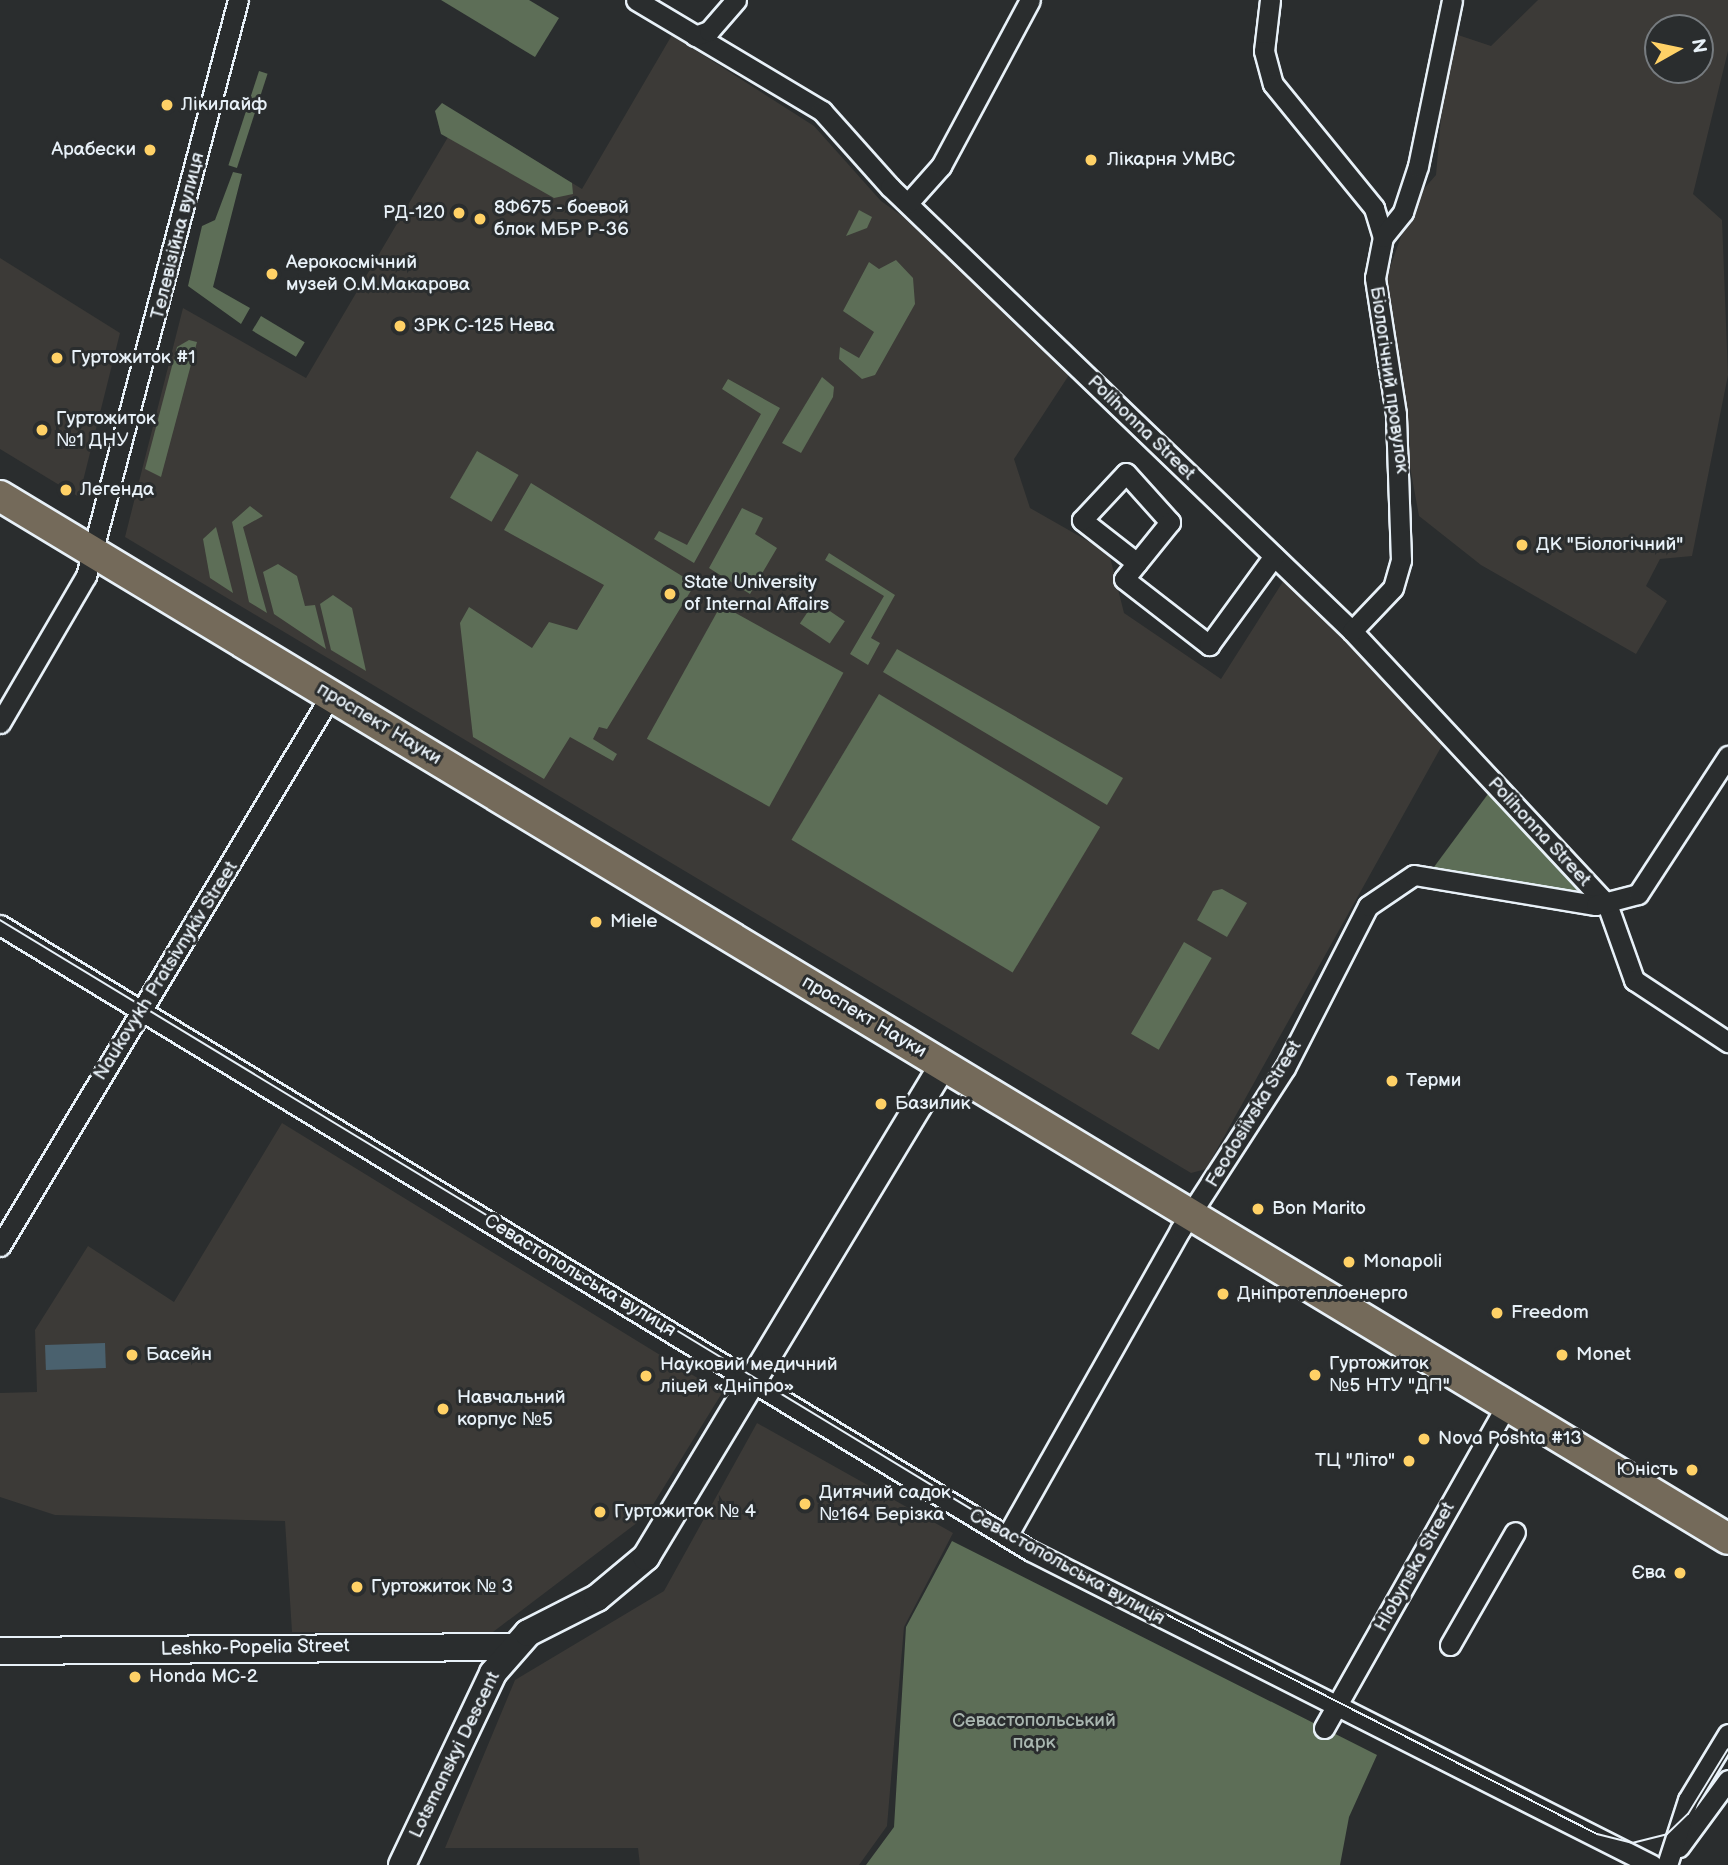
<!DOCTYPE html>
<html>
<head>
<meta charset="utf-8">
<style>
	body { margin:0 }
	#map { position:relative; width:1728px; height:1865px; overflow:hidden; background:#2a2d2e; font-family:"Balsamiq Sans",sans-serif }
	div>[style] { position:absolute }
	.built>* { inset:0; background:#3c3a37 }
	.green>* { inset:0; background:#5d6e57; transform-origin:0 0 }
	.water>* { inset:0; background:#4a616e; transform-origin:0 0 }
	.roads { filter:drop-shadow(2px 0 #e8f1f8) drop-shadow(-2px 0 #e8f1f8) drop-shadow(0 2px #e8f1f8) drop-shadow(0 -2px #e8f1f8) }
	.street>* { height:19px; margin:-9.5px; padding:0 9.5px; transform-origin:9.5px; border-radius:9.5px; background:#2a2d2e }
	.secondary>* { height:26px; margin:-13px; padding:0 13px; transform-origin:13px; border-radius:13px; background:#2a2d2e }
	.primary>* { height:30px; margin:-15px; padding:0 15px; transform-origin:15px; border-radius:15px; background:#746a5a }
	.tram>* { height:2px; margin:-1px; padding:0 1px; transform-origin:1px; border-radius:1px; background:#e8f1f8 }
	.dots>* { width:19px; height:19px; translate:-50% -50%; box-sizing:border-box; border:4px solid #2a2d2e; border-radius:50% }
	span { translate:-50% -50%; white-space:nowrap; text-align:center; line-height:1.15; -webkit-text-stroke:6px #2a2d2e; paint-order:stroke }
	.poi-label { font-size:19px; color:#e8f1f8 }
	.left { translate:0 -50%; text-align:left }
	.right { translate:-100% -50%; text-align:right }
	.street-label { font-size:19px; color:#e8f1f8 }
	.park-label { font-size:19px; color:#a9b6b0 }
	.north { position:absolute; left:1644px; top:14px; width:70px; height:70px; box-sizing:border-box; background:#2a2d2e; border:2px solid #767b7f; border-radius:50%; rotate:81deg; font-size:19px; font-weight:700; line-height:28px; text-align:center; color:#e8f1f8 }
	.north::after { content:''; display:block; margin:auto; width:24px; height:32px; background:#ffd166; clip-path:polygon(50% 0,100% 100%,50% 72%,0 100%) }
</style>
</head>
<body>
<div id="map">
	<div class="built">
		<div style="clip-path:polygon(evenodd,1538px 0,1728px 0,1728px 51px,1693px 194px,1722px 220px,1728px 375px,1692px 556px,1660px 559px,1646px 586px,1667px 601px,1636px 654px,1481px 565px,1419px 516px,1394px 380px,1383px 287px,1414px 200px,1436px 175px,1445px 71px,1455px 34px,1491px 46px,1538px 0,1658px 28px,1700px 28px,1700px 70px,1658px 70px,1658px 28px)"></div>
		<div style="clip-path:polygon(672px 35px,814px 126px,881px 201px,923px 231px,1069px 375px,1014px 459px,1030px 508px,1109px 553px,1124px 613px,1221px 679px,1284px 580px,1445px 740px,1206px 1169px,1191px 1173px,125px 537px,183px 308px,306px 378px,461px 115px,582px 189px)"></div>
		<div style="clip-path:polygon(0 258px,120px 333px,79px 497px,0 449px)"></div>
		<div style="clip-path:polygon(282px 1123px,722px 1393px,646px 1516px,493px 1632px,292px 1632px,285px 1521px,55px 1515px,0 1497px,0 1393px,37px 1392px,35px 1330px,88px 1246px,174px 1302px)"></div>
		<div style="clip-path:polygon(757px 1423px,953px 1533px,904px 1627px,887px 1826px,859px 1865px,640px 1865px,638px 1848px,445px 1848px,515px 1680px,664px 1591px)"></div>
	</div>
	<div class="green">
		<div style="clip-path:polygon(441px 0,529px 0,559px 18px,535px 57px)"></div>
		<div style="left:259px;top:71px;width:9px;height:99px;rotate:18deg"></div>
		<div style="clip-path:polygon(442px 103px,572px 183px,573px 194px,554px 198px,441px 134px,435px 111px)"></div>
		<div style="clip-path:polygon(233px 172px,242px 174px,213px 287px,250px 308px,241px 324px,188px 286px,202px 226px,215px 220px)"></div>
		<div style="clip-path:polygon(859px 210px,872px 217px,867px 228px,846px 236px)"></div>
		<div style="clip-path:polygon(896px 260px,913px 278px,915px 304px,875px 375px,862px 379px,839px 359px,840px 347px,859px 358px,874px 332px,843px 311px,869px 262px,879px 269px)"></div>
		<div style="left:261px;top:316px;width:51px;height:17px;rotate:31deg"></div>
		<div style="clip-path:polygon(189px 340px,197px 342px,161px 477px,145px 469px,177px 347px)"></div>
		<div style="clip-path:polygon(822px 377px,834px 387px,833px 397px,801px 453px,782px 443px)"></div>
		<div style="clip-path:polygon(728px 379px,780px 408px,694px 563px,654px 539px,659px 531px,687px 545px,761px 414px,722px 389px)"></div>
		<div style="left:477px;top:451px;width:48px;height:54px;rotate:30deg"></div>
		<div style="clip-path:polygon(531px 483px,695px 584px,607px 729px,599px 727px,593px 739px,617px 754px,613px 761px,570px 737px,544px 779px,473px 737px,460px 623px,469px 607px,532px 648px,549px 622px,577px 630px,604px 585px,504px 530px)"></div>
		<div style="clip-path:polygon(250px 506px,263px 516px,243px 527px,267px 613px,249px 602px,232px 522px)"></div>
		<div style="clip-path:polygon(742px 508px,763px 518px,755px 534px,777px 548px,750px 594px,709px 568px)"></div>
		<div style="clip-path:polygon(216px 527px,233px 593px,210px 578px,203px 539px)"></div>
		<div style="clip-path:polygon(829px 553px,895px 595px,871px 638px,880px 643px,868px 665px,850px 654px,884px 596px,825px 560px)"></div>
		<div style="clip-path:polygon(278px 564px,297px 576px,305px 606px,315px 605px,326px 649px,274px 614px,263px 572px)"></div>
		<div style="clip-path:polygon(333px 595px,352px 608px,366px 671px,331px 650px,320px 604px)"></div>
		<div style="left:815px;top:601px;width:36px;height:27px;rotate:34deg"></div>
		<div style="left:721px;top:605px;width:140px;height:153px;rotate:29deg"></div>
		<div style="clip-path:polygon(897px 649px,1123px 778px,1107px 805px,883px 672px)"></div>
		<div style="left:879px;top:694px;width:258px;height:170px;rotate:31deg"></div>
		<div style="clip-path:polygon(1488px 794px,1587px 894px,1434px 867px)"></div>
		<div style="clip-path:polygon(1222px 889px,1247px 903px,1227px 937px,1197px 920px,1213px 891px)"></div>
		<div style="left:1184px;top:942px;width:32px;height:106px;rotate:30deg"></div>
		<div style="clip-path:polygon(952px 1541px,1377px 1755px,1349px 1817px,1340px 1865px,866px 1865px,894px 1827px,906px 1627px)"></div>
	</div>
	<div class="water">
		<div style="left:105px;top:1343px;width:25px;height:60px;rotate:88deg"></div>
	</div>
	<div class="roads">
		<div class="street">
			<div style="left:636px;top:0;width:217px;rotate:30.8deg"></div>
			<div style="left:822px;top:111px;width:102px;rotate:48.2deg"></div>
			<div style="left:890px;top:187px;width:641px;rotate:43.86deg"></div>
			<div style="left:1352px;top:631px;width:374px;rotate:47deg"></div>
			<div style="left:1607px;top:904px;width:81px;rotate:70.4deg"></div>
			<div style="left:1634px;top:980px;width:113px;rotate:33.4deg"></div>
			<div style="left:1270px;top:0;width:51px;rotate:96.7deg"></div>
			<div style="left:1264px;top:51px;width:34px;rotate:75deg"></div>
			<div style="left:1273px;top:84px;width:160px;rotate:50.8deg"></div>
			<div style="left:1374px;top:208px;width:30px;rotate:73deg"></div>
			<div style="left:695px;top:36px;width:15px;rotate:-20deg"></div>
			<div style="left:709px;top:31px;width:41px;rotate:-48.9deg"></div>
			<div style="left:908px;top:203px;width:50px;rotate:-48.3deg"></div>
			<div style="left:941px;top:166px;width:188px;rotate:-61.8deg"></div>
			<div style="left:1137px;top:563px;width:70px;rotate:-142deg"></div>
			<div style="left:1082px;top:520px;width:64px;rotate:-46.9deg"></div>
			<div style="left:1126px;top:473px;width:66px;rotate:48.1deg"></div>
			<div style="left:1170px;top:522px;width:73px;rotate:128.9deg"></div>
			<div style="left:1124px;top:579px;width:108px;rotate:37.8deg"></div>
			<div style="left:1209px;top:645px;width:110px;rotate:-53.9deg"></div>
			<div style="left:1352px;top:631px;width:59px;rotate:-46.4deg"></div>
			<div style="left:1393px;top:588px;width:29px;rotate:-74deg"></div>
			<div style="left:1401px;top:560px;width:146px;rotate:-92deg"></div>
			<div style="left:1396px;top:414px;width:138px;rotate:-98.8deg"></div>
			<div style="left:1375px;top:278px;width:42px;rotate:-79deg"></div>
			<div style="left:1383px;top:237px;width:32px;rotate:-51deg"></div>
			<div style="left:1403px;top:212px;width:48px;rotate:-71.9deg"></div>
			<div style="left:1418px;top:166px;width:169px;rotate:-78.4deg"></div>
			<div style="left:0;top:723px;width:170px;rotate:-59.7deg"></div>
			<div style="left:86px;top:576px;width:596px;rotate:-75.22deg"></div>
			<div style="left:0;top:925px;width:1206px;rotate:31.27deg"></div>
			<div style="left:1031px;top:1551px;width:696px;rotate:26.82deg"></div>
			<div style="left:0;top:1246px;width:643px;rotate:-59.01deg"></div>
			<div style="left:1007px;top:1536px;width:352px;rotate:-60.5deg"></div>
			<div style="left:1180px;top:1230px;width:193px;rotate:-57.1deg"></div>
			<div style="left:1285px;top:1068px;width:182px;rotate:-62.9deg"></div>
			<div style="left:1368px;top:906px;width:55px;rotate:-34deg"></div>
			<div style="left:1414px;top:875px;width:184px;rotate:9.4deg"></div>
			<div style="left:1596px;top:905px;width:43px;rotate:-14.7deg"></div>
			<div style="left:1638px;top:894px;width:165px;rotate:-56.9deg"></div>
			<div style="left:1450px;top:1645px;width:130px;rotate:-60.1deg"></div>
			<div style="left:1324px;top:1728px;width:370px;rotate:-60.5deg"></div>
			<div style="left:1679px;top:1847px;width:83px;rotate:-53.8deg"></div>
			<div style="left:1667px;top:1865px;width:68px;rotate:-72.1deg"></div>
			<div style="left:1688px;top:1800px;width:77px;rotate:-58.8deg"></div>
		</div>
		<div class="secondary">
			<div style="left:0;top:1651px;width:511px;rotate:-0.45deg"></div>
			<div style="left:402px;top:1865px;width:212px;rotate:-64.6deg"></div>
			<div style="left:493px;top:1673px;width:53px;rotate:-48.8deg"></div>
			<div style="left:528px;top:1633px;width:77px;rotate:-26.9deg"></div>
			<div style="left:597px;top:1598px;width:64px;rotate:-39.9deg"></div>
			<div style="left:646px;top:1557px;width:575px;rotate:-58.88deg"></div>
		</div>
		<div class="primary">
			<div style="left:0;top:496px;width:2018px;rotate:31.11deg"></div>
		</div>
	</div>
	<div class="tram">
		<div style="left:0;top:920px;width:1207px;rotate:31.24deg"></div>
		<div style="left:1032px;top:1546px;width:634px;rotate:27.01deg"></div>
		<div style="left:1597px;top:1834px;width:36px;rotate:14deg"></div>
		<div style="left:1632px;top:1843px;width:36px;rotate:-14deg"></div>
		<div style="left:1667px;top:1834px;width:29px;rotate:-44deg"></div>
		<div style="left:1688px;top:1814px;width:76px;rotate:-58.4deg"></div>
	</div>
	<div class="dots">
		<div style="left:167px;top:105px;background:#ffd166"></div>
		<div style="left:150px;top:150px;background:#ffd166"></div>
		<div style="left:1091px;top:160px;background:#ffd166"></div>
		<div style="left:459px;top:213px;background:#ffd166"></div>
		<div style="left:480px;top:219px;background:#ffd166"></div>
		<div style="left:272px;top:274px;background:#ffd166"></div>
		<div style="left:400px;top:326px;background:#ffd166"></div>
		<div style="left:57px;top:358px;background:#ffd166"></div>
		<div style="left:42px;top:430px;background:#ffd166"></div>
		<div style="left:66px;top:490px;background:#ffd166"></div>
		<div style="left:1522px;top:545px;background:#ffd166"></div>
		<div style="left:670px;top:594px;background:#ffd166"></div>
		<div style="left:596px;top:922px;background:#ffd166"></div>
		<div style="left:1392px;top:1081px;background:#ffd166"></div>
		<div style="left:881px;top:1104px;background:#ffd166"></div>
		<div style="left:1258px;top:1209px;background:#ffd166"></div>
		<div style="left:1349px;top:1262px;background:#ffd166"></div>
		<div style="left:1223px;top:1294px;background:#ffd166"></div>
		<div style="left:1497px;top:1313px;background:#ffd166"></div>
		<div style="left:132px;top:1355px;background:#ffd166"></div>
		<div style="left:1562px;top:1355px;background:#ffd166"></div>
		<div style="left:1315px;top:1375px;background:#ffd166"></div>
		<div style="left:646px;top:1376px;background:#ffd166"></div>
		<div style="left:443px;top:1409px;background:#ffd166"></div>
		<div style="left:1424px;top:1439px;background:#ffd166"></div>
		<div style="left:1409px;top:1461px;background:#ffd166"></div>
		<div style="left:1692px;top:1470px;background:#ffd166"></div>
		<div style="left:805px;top:1504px;background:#ffd166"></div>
		<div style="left:600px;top:1512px;background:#ffd166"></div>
		<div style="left:1680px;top:1573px;background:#ffd166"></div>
		<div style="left:357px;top:1587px;background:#ffd166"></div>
		<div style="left:135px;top:1677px;background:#ffd166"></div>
	</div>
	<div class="poi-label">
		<span class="left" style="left:181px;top:105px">Лікилайф</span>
		<span class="right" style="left:136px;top:150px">Арабески</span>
		<span class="left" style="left:1107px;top:160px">Лікарня УМВС</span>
		<span class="left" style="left:494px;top:219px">8Ф675 - боевой<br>блок МБР Р-36</span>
		<span class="right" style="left:445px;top:213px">РД-120</span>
		<span class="left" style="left:286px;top:274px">Аерокосмічний<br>музей О.М.Макарова</span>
		<span class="left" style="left:414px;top:326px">ЗРК С-125 Нева</span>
		<span class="left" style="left:71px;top:358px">Гуртожиток #1</span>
		<span class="left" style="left:56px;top:430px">Гуртожиток<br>№1 ДНУ</span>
		<span class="left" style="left:80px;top:490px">Легенда</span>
		<span class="left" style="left:1536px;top:545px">ДК "Біологічний"</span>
		<span class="left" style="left:684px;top:594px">State University<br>of Internal Affairs</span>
		<span class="left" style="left:610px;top:922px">Miele</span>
		<span class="left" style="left:1406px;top:1081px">Терми</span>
		<span class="left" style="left:895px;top:1104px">Базилик</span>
		<span class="left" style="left:1272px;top:1209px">Bon Marito</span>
		<span class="left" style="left:1363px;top:1262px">Monapoli</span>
		<span class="left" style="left:1237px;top:1294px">Дніпротеплоенерго</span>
		<span class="left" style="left:1511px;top:1313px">Freedom</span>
		<span class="left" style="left:146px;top:1355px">Басейн</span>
		<span class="left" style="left:1576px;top:1355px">Monet</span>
		<span class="left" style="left:1329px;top:1375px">Гуртожиток<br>№5 НТУ "ДП"</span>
		<span class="left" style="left:660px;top:1376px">Науковий медичний<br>ліцей «Дніпро»</span>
		<span class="left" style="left:457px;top:1409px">Навчальний<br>корпус №5</span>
		<span class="left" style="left:1438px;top:1439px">Nova Poshta #13</span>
		<span class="right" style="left:1395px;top:1461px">ТЦ "Літо"</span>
		<span class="right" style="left:1678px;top:1470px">Юність</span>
		<span class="left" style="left:819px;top:1504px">Дитячий садок<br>№164 Берізка</span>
		<span class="left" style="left:614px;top:1512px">Гуртожиток № 4</span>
		<span class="right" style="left:1666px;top:1573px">Єва</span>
		<span class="left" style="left:371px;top:1587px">Гуртожиток № 3</span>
		<span class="left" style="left:149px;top:1677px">Honda МС-2</span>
	</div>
	<div class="street-label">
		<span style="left:178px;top:236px;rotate:-76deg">Телевізійна вулиця</span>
		<span style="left:1389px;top:380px;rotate:82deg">Біологічний провулок</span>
		<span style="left:1141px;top:428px;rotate:44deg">Polihonna Street</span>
		<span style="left:379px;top:724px;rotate:31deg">проспект Науки</span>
		<span style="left:1539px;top:832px;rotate:47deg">Polihonna Street</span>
		<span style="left:166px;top:971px;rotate:-58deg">Naukovykh Pratsivnykiv Street</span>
		<span style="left:864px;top:1017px;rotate:31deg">проспект Науки</span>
		<span style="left:1254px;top:1114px;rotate:-59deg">Feodosiivska Street</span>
		<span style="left:580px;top:1276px;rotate:31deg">Севастопольська вулиця</span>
		<span style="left:1067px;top:1567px;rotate:29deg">Севастопольська вулиця</span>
		<span style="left:1415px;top:1567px;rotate:-61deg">Hlobynska Street</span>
		<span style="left:255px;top:1648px;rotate:-1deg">Leshko-Popelia Street</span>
		<span style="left:455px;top:1755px;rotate:-64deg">Lotsmanskyi Descent</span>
	</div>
	<div class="park-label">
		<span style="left:1034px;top:1732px">Севастопольський<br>парк</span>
	</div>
	<div class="north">N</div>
</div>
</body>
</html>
